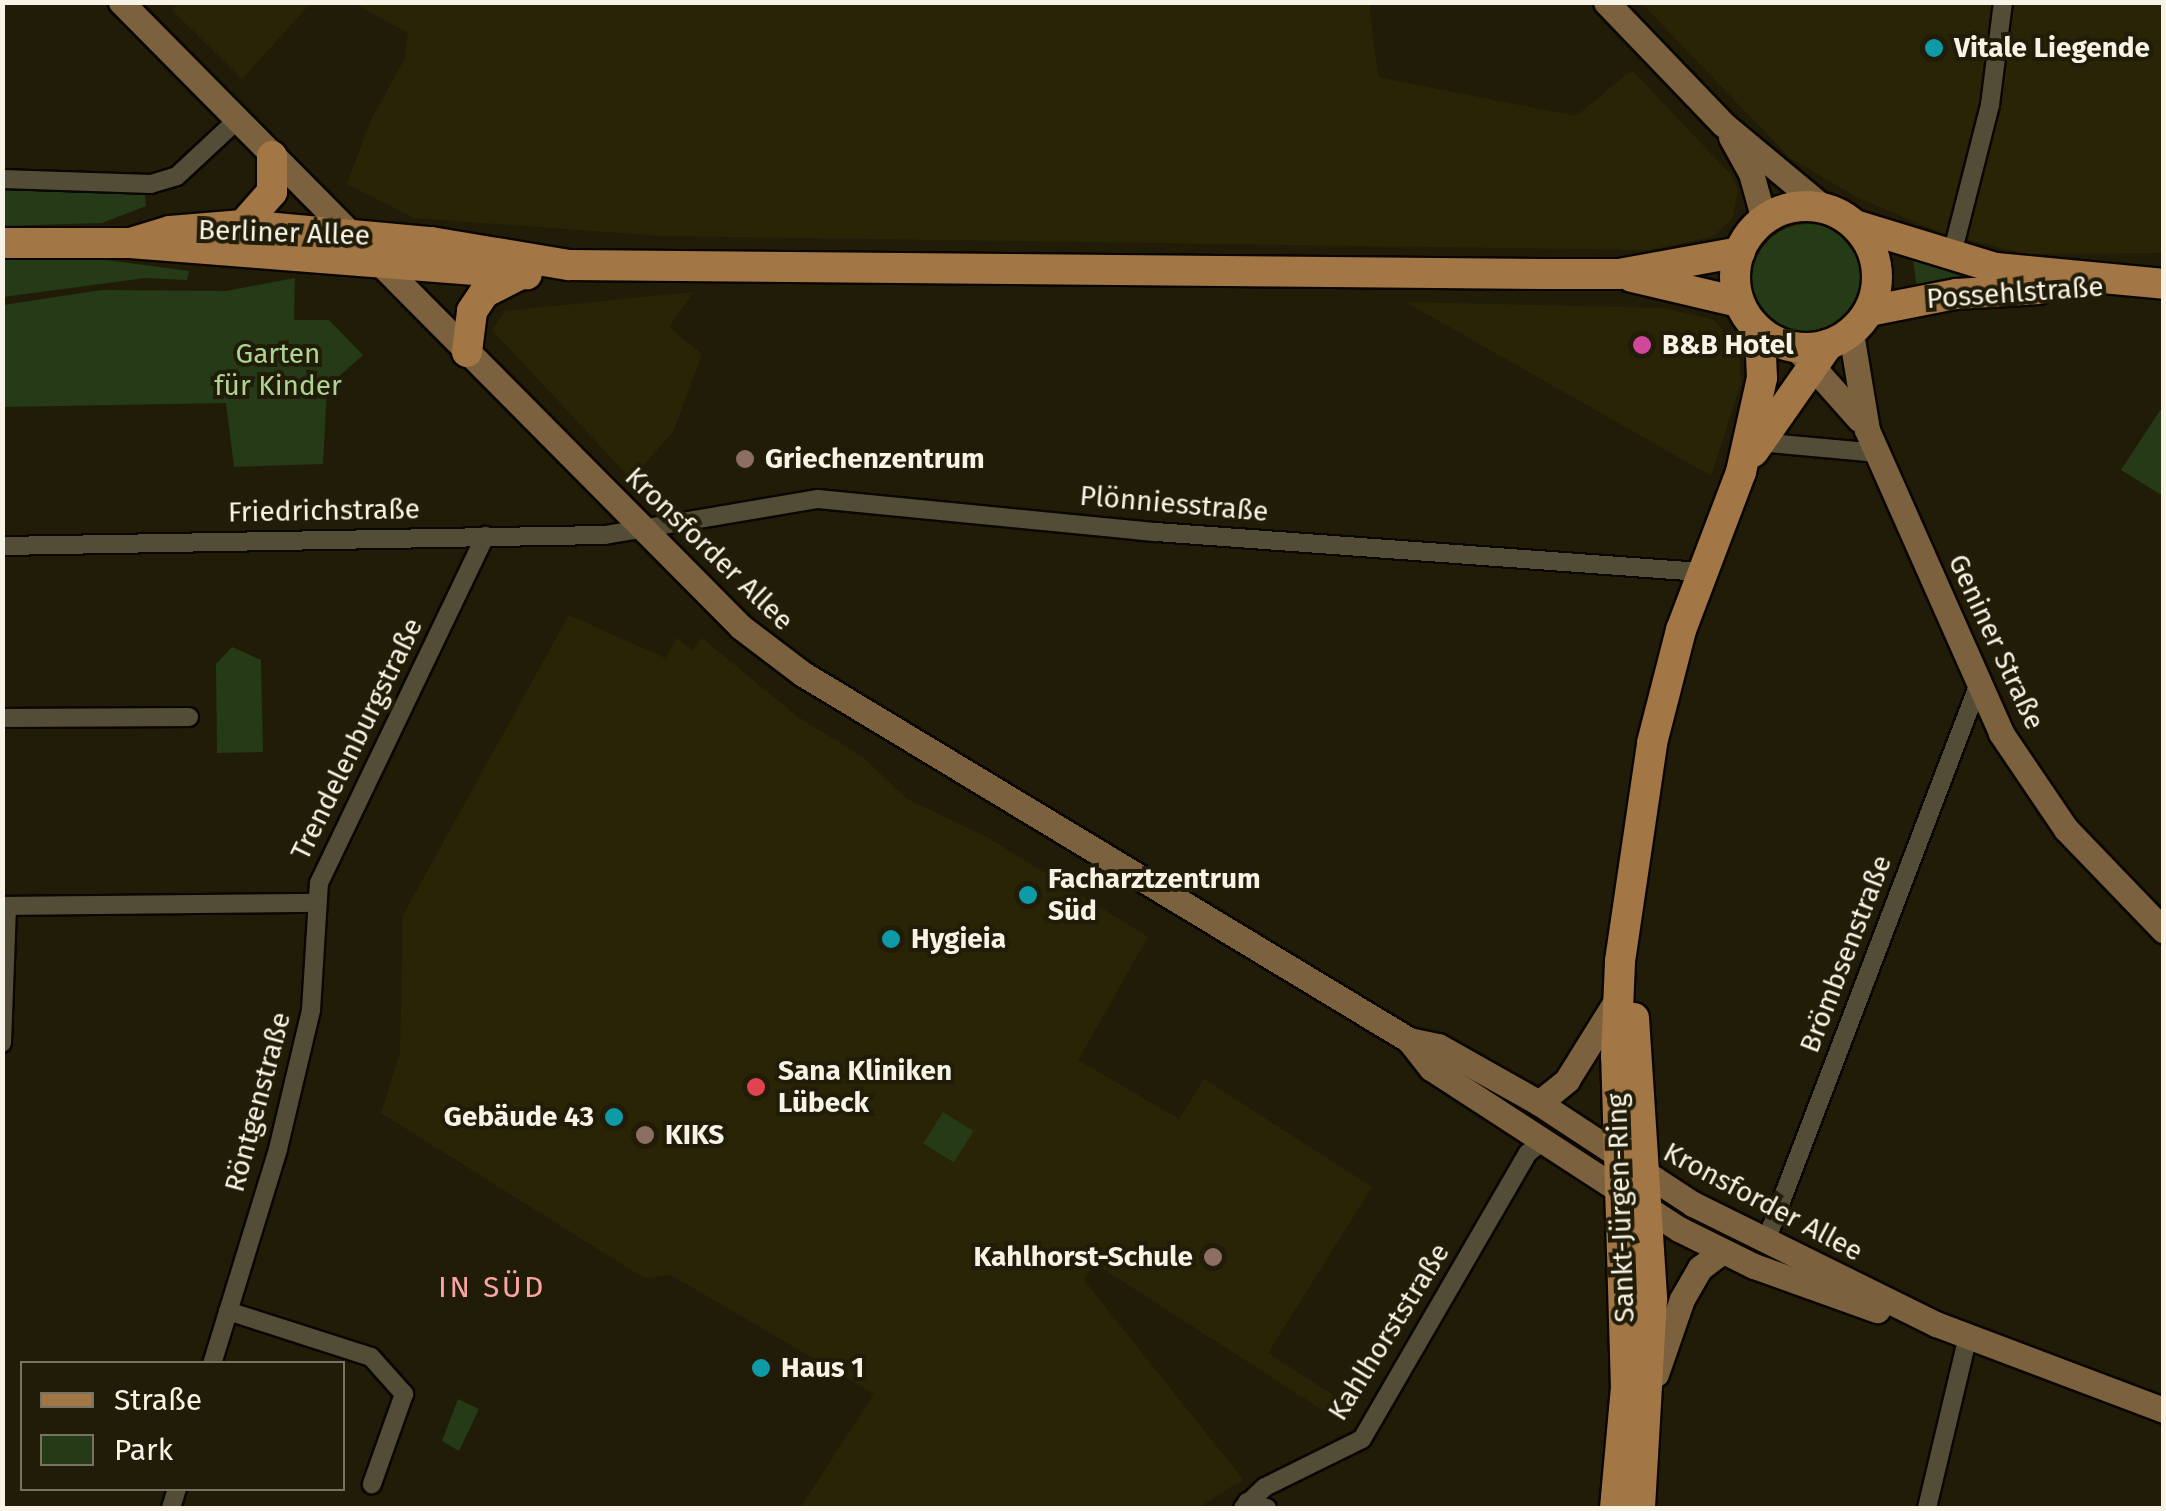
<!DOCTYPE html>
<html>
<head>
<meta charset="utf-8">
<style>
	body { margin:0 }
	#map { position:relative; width:2166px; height:1511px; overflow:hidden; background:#211c07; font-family:"Fira Sans",sans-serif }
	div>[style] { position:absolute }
	.built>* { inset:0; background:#2a2406 }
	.green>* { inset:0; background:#253a16; transform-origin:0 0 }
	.round { border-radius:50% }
	.roads { filter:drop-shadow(2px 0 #0a0600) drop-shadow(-2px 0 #0a0600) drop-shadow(0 2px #0a0600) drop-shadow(0 -2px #0a0600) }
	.street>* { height:18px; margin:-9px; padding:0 9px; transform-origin:9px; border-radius:9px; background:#534d37 }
	.secondary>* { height:25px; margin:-12.5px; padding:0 12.5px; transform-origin:12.5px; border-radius:12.5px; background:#7b613e }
	.primary>* { height:30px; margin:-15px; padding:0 15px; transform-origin:15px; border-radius:15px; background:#a37645 }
	.primary>.ring { margin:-15px; padding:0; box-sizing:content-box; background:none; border:30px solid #a37645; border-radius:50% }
	.dots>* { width:28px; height:28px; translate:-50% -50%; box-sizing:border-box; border:5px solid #211c07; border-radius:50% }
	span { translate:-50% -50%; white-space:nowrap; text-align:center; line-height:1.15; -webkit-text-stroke:8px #211c07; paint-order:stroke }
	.poi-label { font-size:28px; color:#f7f4e7; font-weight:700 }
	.left { translate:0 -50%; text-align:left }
	.right { translate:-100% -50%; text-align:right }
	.street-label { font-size:28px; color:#f7f4e7 }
	.park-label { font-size:28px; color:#acd593 }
	.neighbourhood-label { font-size:30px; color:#f9a5a1; letter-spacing:2.5px }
	.frame { position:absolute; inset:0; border:5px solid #f7f4e7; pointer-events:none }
	.legend { position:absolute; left:20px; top:1361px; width:325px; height:130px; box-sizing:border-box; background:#211c07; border:2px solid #777261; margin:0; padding:12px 18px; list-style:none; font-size:30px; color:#f7f4e7 }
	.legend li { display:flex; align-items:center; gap:20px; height:50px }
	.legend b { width:50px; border:2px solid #777261 }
</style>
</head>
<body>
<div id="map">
	<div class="built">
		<div style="clip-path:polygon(178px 3px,178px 2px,311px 3px,242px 79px,172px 10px)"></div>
		<div style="clip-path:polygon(1369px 3px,1378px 77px,1576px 116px,1632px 70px,1731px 175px,1738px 188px,1733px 218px,1712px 237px,1649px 250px,661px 236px,414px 218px,347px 184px,371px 120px,404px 60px,408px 33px,354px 3px)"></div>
		<div style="clip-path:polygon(1641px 3px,2163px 3px,2163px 253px,2028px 254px,1944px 234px,1858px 198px,1790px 158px)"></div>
		<div style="clip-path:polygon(693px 292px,669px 327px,702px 354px,673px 432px,631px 479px,492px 330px,505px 311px)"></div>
		<div style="clip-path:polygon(1406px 302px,1664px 308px,1714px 320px,1739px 350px,1741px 383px,1711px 476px)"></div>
		<div style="clip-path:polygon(569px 615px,665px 658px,677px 638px,692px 650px,702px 638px,798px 717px,863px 757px,907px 799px,987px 837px,1148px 937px,1078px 1060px,1179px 1119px,1204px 1079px,1372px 1187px,1268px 1353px,1356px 1410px,1346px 1425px,1094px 1263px,1084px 1280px,1243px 1479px,1199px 1508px,800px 1508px,874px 1394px,671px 1275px,644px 1278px,381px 1113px,400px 1053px,403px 915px)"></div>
	</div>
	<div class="green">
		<div style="clip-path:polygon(3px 190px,145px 194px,146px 206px,102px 223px,3px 226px)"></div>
		<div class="round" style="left:1752px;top:224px;width:112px;height:112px"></div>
		<div style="clip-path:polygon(3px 255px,91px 258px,189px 271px,187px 280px,145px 278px,3px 297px)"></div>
		<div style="clip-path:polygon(1913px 259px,1971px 277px,1917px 289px)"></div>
		<div style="clip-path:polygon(295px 278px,294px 320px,329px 320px,363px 355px,327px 387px,323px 464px,234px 467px,226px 403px,3px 407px,3px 305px,102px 290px,226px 291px)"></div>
		<div style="clip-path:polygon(2163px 406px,2163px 496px,2121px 470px)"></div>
		<div style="clip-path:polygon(232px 647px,261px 660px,263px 752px,217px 753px,216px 664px)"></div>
		<div style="left:943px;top:1112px;width:36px;height:37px;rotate:32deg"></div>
		<div style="clip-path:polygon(458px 1399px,479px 1409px,459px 1451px,442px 1441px)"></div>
	</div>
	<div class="roads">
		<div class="street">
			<div style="left:2px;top:179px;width:149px;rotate:1.9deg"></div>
			<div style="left:151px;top:184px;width:27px;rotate:-17deg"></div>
			<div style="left:177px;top:176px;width:82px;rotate:-43deg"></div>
			<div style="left:1951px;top:258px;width:158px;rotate:-75.7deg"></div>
			<div style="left:1990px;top:105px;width:104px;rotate:-82.8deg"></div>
			<div style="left:1759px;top:442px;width:119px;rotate:5.3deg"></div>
			<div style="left:2px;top:546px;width:603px;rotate:-1.05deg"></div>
			<div style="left:605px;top:535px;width:216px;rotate:-9.6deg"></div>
			<div style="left:818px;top:499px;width:340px;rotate:5.6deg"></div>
			<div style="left:1156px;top:532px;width:546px;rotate:4.2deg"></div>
			<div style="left:2px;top:718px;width:187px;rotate:-0.3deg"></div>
			<div style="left:2px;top:906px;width:312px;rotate:-0.6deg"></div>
			<div style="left:2px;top:1043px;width:136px;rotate:-87.9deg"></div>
			<div style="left:1766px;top:1241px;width:594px;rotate:-69.09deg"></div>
			<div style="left:228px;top:1311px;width:150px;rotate:17.8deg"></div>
			<div style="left:371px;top:1357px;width:50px;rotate:48.3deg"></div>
			<div style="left:404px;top:1394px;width:96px;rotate:109.6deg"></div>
			<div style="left:212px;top:1364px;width:225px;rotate:-72.9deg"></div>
			<div style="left:278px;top:1149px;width:143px;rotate:-76.6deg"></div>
			<div style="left:311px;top:1010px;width:127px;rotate:-86.4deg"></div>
			<div style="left:319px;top:883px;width:385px;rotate:-64.4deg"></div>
			<div style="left:1247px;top:1502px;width:21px;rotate:17deg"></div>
			<div style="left:171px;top:1508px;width:21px;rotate:-73deg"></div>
			<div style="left:1243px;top:1508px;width:30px;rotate:-44deg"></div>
			<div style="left:1265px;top:1487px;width:108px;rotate:-26.3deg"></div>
			<div style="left:1362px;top:1439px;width:331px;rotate:-59.9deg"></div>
			<div style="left:1528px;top:1153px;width:18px;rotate:-38deg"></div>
			<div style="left:1927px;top:1508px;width:177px;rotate:-76.6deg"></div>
		</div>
		<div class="secondary">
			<div style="left:121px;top:2px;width:880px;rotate:45.23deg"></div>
			<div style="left:741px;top:627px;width:78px;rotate:37.2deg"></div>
			<div style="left:803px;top:674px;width:708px;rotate:31.13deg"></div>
			<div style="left:1409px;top:1040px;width:30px;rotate:12deg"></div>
			<div style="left:1438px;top:1046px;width:116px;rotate:29.4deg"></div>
			<div style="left:1539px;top:1103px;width:184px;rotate:33.3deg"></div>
			<div style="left:1693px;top:1204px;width:271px;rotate:26.3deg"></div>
			<div style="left:1936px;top:1324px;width:244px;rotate:20.7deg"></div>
			<div style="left:1606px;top:2px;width:169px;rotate:46.2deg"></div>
			<div style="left:1723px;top:124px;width:133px;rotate:39.8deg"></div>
			<div style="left:1731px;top:137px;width:41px;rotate:60.9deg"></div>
			<div style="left:1751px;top:173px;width:49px;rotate:74.5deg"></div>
			<div style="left:1851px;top:333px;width:98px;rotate:80.6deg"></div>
			<div style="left:1867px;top:430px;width:331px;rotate:66.1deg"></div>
			<div style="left:2001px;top:733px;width:116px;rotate:55.9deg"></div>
			<div style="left:2066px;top:829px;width:141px;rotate:46.1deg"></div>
			<div style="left:1796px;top:348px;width:95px;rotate:48.4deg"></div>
			<div style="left:1409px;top:1040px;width:36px;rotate:52deg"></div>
			<div style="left:1431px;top:1068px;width:296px;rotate:33deg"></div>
			<div style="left:1679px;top:1229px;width:84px;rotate:26.3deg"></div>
			<div style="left:1754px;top:1266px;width:131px;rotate:19.7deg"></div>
			<div style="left:1539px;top:1103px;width:36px;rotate:-39deg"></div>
			<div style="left:1567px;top:1080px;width:97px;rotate:-58.1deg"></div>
			<div style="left:1656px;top:1374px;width:79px;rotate:-70.9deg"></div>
			<div style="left:1682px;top:1299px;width:36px;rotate:-60deg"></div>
			<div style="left:1700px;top:1268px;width:26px;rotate:-37deg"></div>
		</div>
		<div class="primary">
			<div class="ring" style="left:1735px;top:206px;width:112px;height:112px"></div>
			<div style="left:243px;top:225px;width:44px;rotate:-48.7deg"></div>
			<div style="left:272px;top:192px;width:36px;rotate:-90deg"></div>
			<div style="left:1855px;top:225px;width:147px;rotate:17deg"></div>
			<div style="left:1996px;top:268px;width:169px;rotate:5.4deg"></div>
			<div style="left:2px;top:243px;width:128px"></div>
			<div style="left:130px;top:243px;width:398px;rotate:4.5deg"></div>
			<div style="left:130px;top:243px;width:42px;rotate:-16.7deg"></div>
			<div style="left:170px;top:231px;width:73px;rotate:-4.7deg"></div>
			<div style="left:243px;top:225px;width:189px;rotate:5.2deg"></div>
			<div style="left:431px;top:242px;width:140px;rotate:9.5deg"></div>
			<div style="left:569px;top:265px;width:973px;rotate:0.53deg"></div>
			<div style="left:1542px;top:274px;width:77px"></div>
			<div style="left:1619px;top:274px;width:123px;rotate:-10.3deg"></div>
			<div style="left:1632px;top:277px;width:110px;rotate:13.2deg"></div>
			<div style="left:1869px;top:311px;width:89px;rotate:-11.1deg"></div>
			<div style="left:1956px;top:294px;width:83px;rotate:-3.4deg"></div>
			<div style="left:467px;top:352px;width:41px;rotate:-83deg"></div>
			<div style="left:472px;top:311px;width:22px;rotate:-56deg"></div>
			<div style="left:484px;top:293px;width:38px;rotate:-27deg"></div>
			<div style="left:1753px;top:452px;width:131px;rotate:-55deg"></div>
			<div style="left:1634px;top:1018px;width:282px;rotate:86.3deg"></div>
			<div style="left:1652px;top:1299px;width:209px;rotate:93.3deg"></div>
			<div style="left:1615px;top:1508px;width:121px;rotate:-84.8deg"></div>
			<div style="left:1626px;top:1388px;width:331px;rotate:-91.7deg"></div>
			<div style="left:1616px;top:1057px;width:96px;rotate:-87.6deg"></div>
			<div style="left:1620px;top:961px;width:220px;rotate:-81.6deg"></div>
			<div style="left:1652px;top:743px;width:117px;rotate:-75.6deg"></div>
			<div style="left:1681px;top:630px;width:169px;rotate:-69.2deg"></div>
			<div style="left:1741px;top:472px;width:96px;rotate:-77.4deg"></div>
			<div style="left:1762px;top:378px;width:46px;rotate:-92.5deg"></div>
		</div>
	</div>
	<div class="dots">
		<div style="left:1934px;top:48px;background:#0f9aa8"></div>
		<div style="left:1642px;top:345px;background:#d1479c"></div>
		<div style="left:745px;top:459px;background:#8d6e63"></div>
		<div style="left:1028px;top:895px;background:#0f9aa8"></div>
		<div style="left:891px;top:939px;background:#0f9aa8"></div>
		<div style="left:756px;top:1087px;background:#e0444e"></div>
		<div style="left:614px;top:1117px;background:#0f9aa8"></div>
		<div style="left:645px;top:1135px;background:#8d6e63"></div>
		<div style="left:1213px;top:1257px;background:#8d6e63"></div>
		<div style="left:761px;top:1368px;background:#0f9aa8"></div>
	</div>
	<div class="poi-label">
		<span class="left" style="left:1954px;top:48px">Vitale Liegende</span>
		<span class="left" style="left:1662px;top:345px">B&amp;B Hotel</span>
		<span class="left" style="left:765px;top:459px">Griechenzentrum</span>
		<span class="left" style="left:1048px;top:895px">Facharztzentrum<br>Süd</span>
		<span class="left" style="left:911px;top:939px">Hygieia</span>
		<span class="left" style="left:778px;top:1087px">Sana Kliniken<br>Lübeck</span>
		<span class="right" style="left:594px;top:1117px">Gebäude 43</span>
		<span class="left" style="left:665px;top:1135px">KIKS</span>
		<span class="right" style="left:1193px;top:1257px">Kahlhorst-Schule</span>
		<span class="left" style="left:781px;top:1368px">Haus 1</span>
	</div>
	<div class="street-label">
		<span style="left:284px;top:233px;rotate:2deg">Berliner Allee</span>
		<span style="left:2015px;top:293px;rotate:-4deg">Possehlstraße</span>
		<span style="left:1174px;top:504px;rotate:5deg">Plönniesstraße</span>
		<span style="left:324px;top:511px;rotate:-1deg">Friedrichstraße</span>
		<span style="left:709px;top:549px;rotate:44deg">Kronsforder Allee</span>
		<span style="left:1996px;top:642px;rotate:65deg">Geniner Straße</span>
		<span style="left:357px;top:739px;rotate:-64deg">Trendelenburgstraße</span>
		<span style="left:1846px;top:954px;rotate:-69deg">Brömbsenstraße</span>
		<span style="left:258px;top:1102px;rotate:-75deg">Röntgenstraße</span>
		<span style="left:1763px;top:1202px;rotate:28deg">Kronsforder Allee</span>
		<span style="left:1621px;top:1208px;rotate:-92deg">Sankt-Jürgen-Ring</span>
		<span style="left:1389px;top:1332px;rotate:-58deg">Kahlhorststraße</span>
	</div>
	<div class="park-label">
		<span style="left:278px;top:370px">Garten<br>für Kinder</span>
	</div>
	<div class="neighbourhood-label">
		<span style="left:492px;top:1287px">IN SÜD</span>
	</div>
	<div class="frame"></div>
	<ul class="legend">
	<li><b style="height:12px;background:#a37645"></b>Straße</li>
	<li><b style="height:28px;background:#253a16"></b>Park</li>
	</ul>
</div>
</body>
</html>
